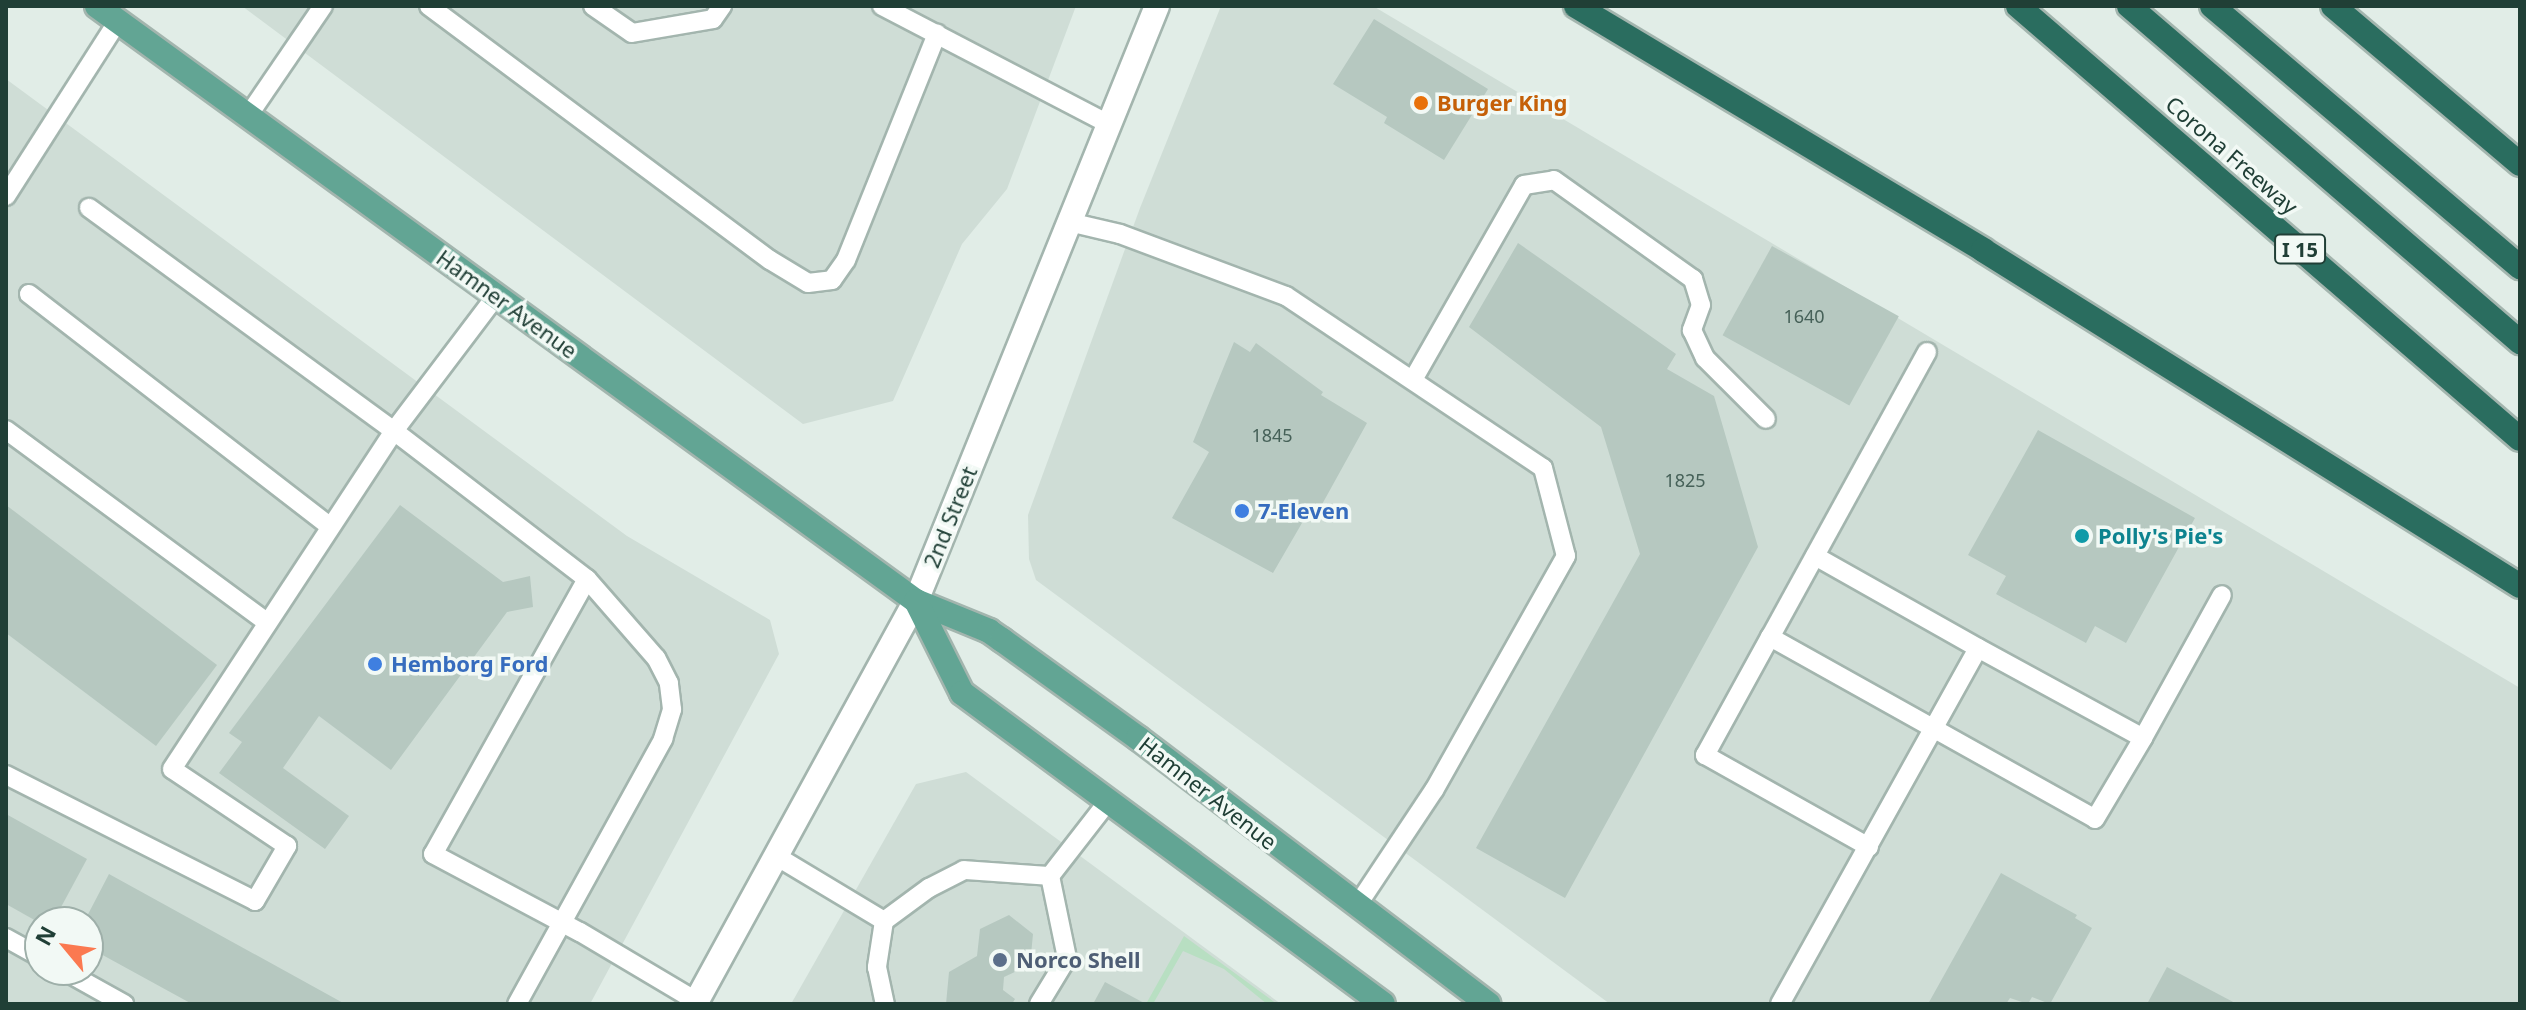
<!DOCTYPE html>
<html>
<head>
<meta charset="utf-8">
<style>
	body { margin:0 }
	#map { position:relative; width:2526px; height:1010px; overflow:hidden; background:#e1ede7; font-family:"Noto Sans",sans-serif }
	div>[style] { position:absolute }
	.built>* { inset:0; background:#cfddd6 }
	.green>* { inset:0; background:#b8dfc2 }
	.building>* { inset:0; background:#b6c8c0; transform-origin:0 0 }
	.roads { filter:drop-shadow(2px 0 #a3b5ae) drop-shadow(-2px 0 #a3b5ae) drop-shadow(0 2px #a3b5ae) drop-shadow(0 -2px #a3b5ae) }
	.service>* { height:18px; margin:-9px; padding:0 9px; transform-origin:9px; border-radius:9px; background:#fff }
	.secondary>* { height:24px; margin:-12px; padding:0 12px; transform-origin:12px; border-radius:12px; background:#fff }
	.primary>* { height:24px; margin:-12px; padding:0 12px; transform-origin:12px; border-radius:12px; background:#62a594 }
	.motorway>* { height:24px; margin:-12px; padding:0 12px; transform-origin:12px; border-radius:12px; background:#2a6d5f }
	.dots>* { width:22px; height:22px; translate:-50% -50%; box-sizing:border-box; border:4px solid #f2f9f5; border-radius:50% }
	span { translate:-50% -50%; white-space:nowrap; text-align:center; line-height:1.15; -webkit-text-stroke:7px #f2f9f5; paint-order:stroke }
	.number-label { font-size:18px; color:#466158 }
	.number-label span { -webkit-text-stroke-width:0 }
	.shield-label span { padding:2px 6px; background:#f2f9f5; border:2px solid; border-radius:6px; -webkit-text-stroke-width:0 }
	.shield-label { font-size:20px; color:#203f36; font-weight:700 }
	.food-label { font-size:22px; color:#c56008; font-weight:700 }
	.left { translate:0 -50%; text-align:left }
	.street-label { font-size:22px; color:#203f36 }
	.shop-label { font-size:22px; color:#366cbe; font-weight:700 }
	.culture-label { font-size:22px; color:#0d838f; font-weight:700 }
	.service-label { font-size:22px; color:#4e5e75; font-weight:700 }
	.frame { position:absolute; inset:0; border:8px solid #203f36; pointer-events:none }
	.north { position:absolute; left:24px; top:906px; width:80px; height:80px; box-sizing:border-box; background:#f2f9f5; border:2px solid #9eafa9; border-radius:50%; rotate:299deg; font-size:22px; font-weight:700; line-height:32px; text-align:center; color:#203f36 }
	.north::after { content:''; display:block; margin:auto; width:28px; height:36px; background:#fb7950; clip-path:polygon(50% 0,100% 100%,50% 72%,0 100%) }
</style>
</head>
<body>
<div id="map">
	<div class="built">
		<div style="clip-path:polygon(242px 6px,1076px 6px,1007px 189px,962px 244px,893px 401px,803px 424px)"></div>
		<div style="clip-path:polygon(1221px 6px,1373px 6px,2520px 688px,2520px 1004px,1610px 1004px,1036px 580px,1029px 559px,1028px 515px,1140px 208px)"></div>
		<div style="clip-path:polygon(evenodd,6px 79px,627px 536px,770px 620px,779px 654px,590px 1004px,6px 1004px,6px 79px,40px 922px,88px 922px,88px 970px,40px 970px,40px 922px)"></div>
		<div style="clip-path:polygon(966px 772px,1281px 1004px,791px 1004px,916px 784px)"></div>
	</div>
	<div class="green">
		<div style="clip-path:polygon(1184px 936px,1277px 1004px,1267px 1004px,1224px 969px,1183px 951px,1153px 1004px,1146px 1004px)"></div>
	</div>
	<div class="building">
		<div style="clip-path:polygon(1374px 19px,1488px 89px,1444px 160px,1384px 123px,1387px 117px,1333px 84px)"></div>
		<div style="clip-path:polygon(1518px 243px,1676px 354px,1667px 369px,1714px 396px,1758px 547px,1565px 898px,1476px 848px,1640px 554px,1601px 427px,1469px 327px)"></div>
		<div style="left:1772px;top:246px;width:145px;height:102px;rotate:29deg"></div>
		<div style="clip-path:polygon(1234px 342px,1250px 352px,1256px 343px,1323px 392px,1321px 395px,1367px 423px,1320px 508px,1313px 504px,1273px 573px,1172px 518px,1209px 452px,1193px 442px)"></div>
		<div style="clip-path:polygon(2038px 430px,2195px 518px,2126px 643px,2095px 626px,2086px 643px,1996px 594px,2006px 576px,1968px 555px)"></div>
		<div style="clip-path:polygon(6px 505px,217px 665px,156px 746px,6px 633px)"></div>
		<div style="clip-path:polygon(400px 505px,503px 582px,530px 576px,533px 607px,507px 612px,391px 770px,319px 716px,283px 768px,349px 816px,325px 849px,219px 773px,242px 742px,229px 733px)"></div>
		<div style="clip-path:polygon(6px 814px,87px 859px,53px 922px,38px 922px,6px 904px)"></div>
		<div style="clip-path:polygon(2001px 873px,2077px 915px,2075px 918px,2092px 928px,2050px 1004px,2032px 997px,2028px 1004px,2010px 998px,2006px 1004px,1928px 1004px)"></div>
		<div style="clip-path:polygon(109px 874px,345px 1004px,192px 1004px,88px 947px,88px 922px,84px 922px)"></div>
		<div style="clip-path:polygon(1009px 915px,1033px 934px,1030px 965px,1004px 977px,1003px 990px,1015px 999px,1012px 1004px,946px 1004px,949px 972px,977px 956px,980px 929px)"></div>
		<div style="clip-path:polygon(2167px 967px,2237px 1004px,2147px 1004px)"></div>
		<div style="clip-path:polygon(1105px 982px,1146px 1004px,1093px 1004px)"></div>
	</div>
	<div class="roads">
		<div class="service">
			<div style="left:429px;top:6px;width:425px;rotate:36.7deg"></div>
			<div style="left:770px;top:260px;width:44px;rotate:31.2deg"></div>
			<div style="left:808px;top:283px;width:24px;rotate:-7deg"></div>
			<div style="left:832px;top:280px;width:24px;rotate:-55deg"></div>
			<div style="left:846px;top:260px;width:244px;rotate:-68.1deg"></div>
			<div style="left:593px;top:6px;width:47px;rotate:34.7deg"></div>
			<div style="left:632px;top:33px;width:82px;rotate:-9.8deg"></div>
			<div style="left:713px;top:19px;width:16px;rotate:-55deg"></div>
			<div style="left:882px;top:6px;width:256px;rotate:27.5deg"></div>
			<div style="left:248px;top:116px;width:133px;rotate:-55.7deg"></div>
			<div style="left:6px;top:196px;width:208px;rotate:-57.4deg"></div>
			<div style="left:1069px;top:222px;width:52px;rotate:13.2deg"></div>
			<div style="left:1120px;top:234px;width:177px;rotate:20.5deg"></div>
			<div style="left:1286px;top:296px;width:309px;rotate:33.8deg"></div>
			<div style="left:1543px;top:468px;width:91px;rotate:75.4deg"></div>
			<div style="left:1566px;top:556px;width:269px;rotate:119.4deg"></div>
			<div style="left:1434px;top:790px;width:139px;rotate:123.6deg"></div>
			<div style="left:29px;top:294px;width:381px;rotate:37.7deg"></div>
			<div style="left:496px;top:296px;width:169px;rotate:127.1deg"></div>
			<div style="left:394px;top:431px;width:243px;rotate:37.5deg"></div>
			<div style="left:587px;top:579px;width:315px;rotate:119.2deg"></div>
			<div style="left:433px;top:854px;width:166px;rotate:28deg"></div>
			<div style="left:580px;top:932px;width:135px;rotate:30.7deg"></div>
			<div style="left:1927px;top:352px;width:325px;rotate:118.8deg"></div>
			<div style="left:1770px;top:637px;width:372px;rotate:29.2deg"></div>
			<div style="left:2095px;top:819px;width:94px;rotate:-59.3deg"></div>
			<div style="left:1414px;top:378px;width:222px;rotate:-60.3deg"></div>
			<div style="left:1524px;top:185px;width:30px;rotate:-9deg"></div>
			<div style="left:1554px;top:180px;width:171px;rotate:35.5deg"></div>
			<div style="left:1693px;top:279px;width:27px;rotate:73deg"></div>
			<div style="left:1701px;top:305px;width:27px;rotate:110deg"></div>
			<div style="left:1692px;top:330px;width:31px;rotate:65deg"></div>
			<div style="left:1705px;top:358px;width:86px;rotate:45deg"></div>
			<div style="left:6px;top:430px;width:325px;rotate:36.4deg"></div>
			<div style="left:1815px;top:556px;width:187px;rotate:29.4deg"></div>
			<div style="left:1770px;top:637px;width:135px;rotate:118.8deg"></div>
			<div style="left:1705px;top:755px;width:188px;rotate:29.3deg"></div>
			<div style="left:6px;top:775px;width:279px;rotate:26.8deg"></div>
			<div style="left:255px;top:901px;width:64px;rotate:-59.8deg"></div>
			<div style="left:287px;top:846px;width:138px;rotate:-146.2deg"></div>
			<div style="left:172px;top:769px;width:404px;rotate:-56.7deg"></div>
			<div style="left:394px;top:431px;width:378px;rotate:-143.8deg"></div>
			<div style="left:776px;top:856px;width:126px;rotate:31deg"></div>
			<div style="left:884px;top:921px;width:47px;rotate:98.7deg"></div>
			<div style="left:877px;top:967px;width:38px;rotate:78deg"></div>
			<div style="left:884px;top:921px;width:56px;rotate:-36.3deg"></div>
			<div style="left:929px;top:888px;width:39px;rotate:-27deg"></div>
			<div style="left:964px;top:870px;width:86px;rotate:4deg"></div>
			<div style="left:6px;top:938px;width:39px;rotate:29deg"></div>
			<div style="left:63px;top:970px;width:70px;rotate:29.1deg"></div>
			<div style="left:517px;top:1004px;width:303px;rotate:-61.1deg"></div>
			<div style="left:663px;top:739px;width:31px;rotate:-73deg"></div>
			<div style="left:672px;top:709px;width:26px;rotate:-97deg"></div>
			<div style="left:669px;top:683px;width:28px;rotate:-117deg"></div>
			<div style="left:656px;top:658px;width:105px;rotate:-131.1deg"></div>
			<div style="left:1039px;top:1004px;width:54px;rotate:-58.7deg"></div>
			<div style="left:1067px;top:958px;width:84px;rotate:-101.7deg"></div>
			<div style="left:1050px;top:876px;width:96px;rotate:-52.2deg"></div>
			<div style="left:1780px;top:1004px;width:407px;rotate:-60.9deg"></div>
			<div style="left:1978px;top:648px;width:188px;rotate:28.6deg"></div>
			<div style="left:2143px;top:738px;width:163px;rotate:-61.1deg"></div>
		</div>
		<div class="secondary">
			<div style="left:695px;top:1004px;width:460px;rotate:-61.3deg"></div>
			<div style="left:916px;top:601px;width:642px;rotate:-67.95deg"></div>
		</div>
		<div class="primary">
			<div style="left:97px;top:6px;width:1012px;rotate:36deg"></div>
			<div style="left:916px;top:601px;width:79px;rotate:22.3deg"></div>
			<div style="left:989px;top:631px;width:16px;rotate:35deg"></div>
			<div style="left:1002px;top:640px;width:168px;rotate:35.8deg"></div>
			<div style="left:1138px;top:738px;width:440px;rotate:37.2deg"></div>
			<div style="left:916px;top:601px;width:103px;rotate:63.4deg"></div>
			<div style="left:962px;top:693px;width:523px;rotate:36.45deg"></div>
		</div>
		<div class="motorway">
			<div style="left:1576px;top:6px;width:475px;rotate:30.9deg"></div>
			<div style="left:1983px;top:250px;width:633px;rotate:32.03deg"></div>
			<div style="left:2018px;top:6px;width:663px;rotate:40.78deg"></div>
			<div style="left:2129px;top:6px;width:516px;rotate:40.67deg"></div>
			<div style="left:2212px;top:6px;width:404px;rotate:40.3deg"></div>
			<div style="left:2333px;top:6px;width:245px;rotate:40.2deg"></div>
		</div>
	</div>
	<div class="dots">
		<div style="left:1421px;top:103px;background:#e8710a"></div>
		<div style="left:1242px;top:511px;background:#3f7fe0"></div>
		<div style="left:2082px;top:536px;background:#0f9aa8"></div>
		<div style="left:375px;top:664px;background:#3f7fe0"></div>
		<div style="left:1000px;top:960px;background:#5c6f8a"></div>
	</div>
	<div class="number-label">
		<span style="left:1804px;top:316px">1640</span>
		<span style="left:1272px;top:435px">1845</span>
		<span style="left:1685px;top:480px">1825</span>
	</div>
	<div class="shield-label">
		<span style="left:2300px;top:249px">I 15</span>
	</div>
	<div class="food-label">
		<span class="left" style="left:1437px;top:103px">Burger King</span>
	</div>
	<div class="street-label">
		<span style="left:2232px;top:155px;rotate:41deg">Corona Freeway</span>
		<span style="left:507px;top:304px;rotate:36deg">Hamner Avenue</span>
		<span style="left:950px;top:517px;rotate:-68deg">2nd Street</span>
		<span style="left:1208px;top:793px;rotate:38deg">Hamner Avenue</span>
	</div>
	<div class="shop-label">
		<span class="left" style="left:1258px;top:511px">7-Eleven</span>
		<span class="left" style="left:391px;top:664px">Hemborg Ford</span>
	</div>
	<div class="culture-label">
		<span class="left" style="left:2098px;top:536px">Polly's Pie's</span>
	</div>
	<div class="service-label">
		<span class="left" style="left:1016px;top:960px">Norco Shell</span>
	</div>
	<div class="frame"></div>
	<div class="north">N</div>
</div>
</body>
</html>
